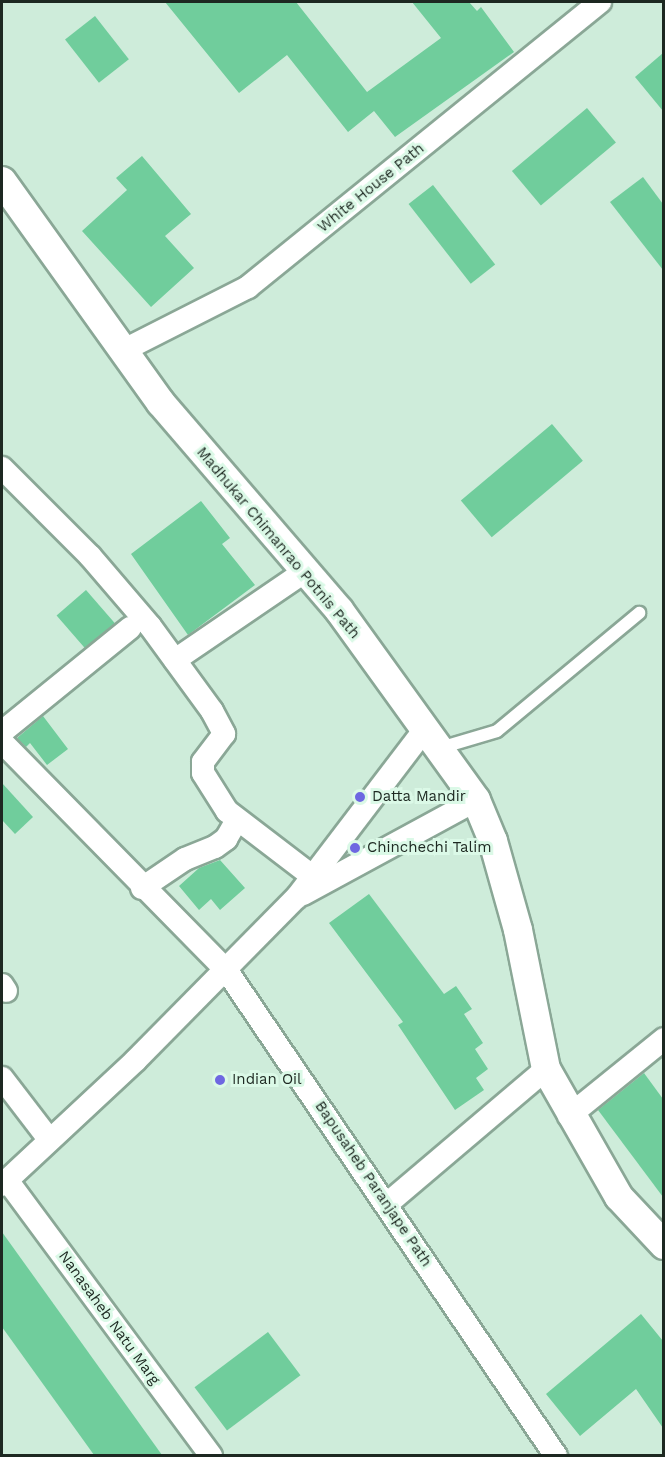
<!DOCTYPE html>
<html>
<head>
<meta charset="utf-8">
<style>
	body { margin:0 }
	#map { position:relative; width:665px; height:1457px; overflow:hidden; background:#ceecda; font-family:"Work Sans",sans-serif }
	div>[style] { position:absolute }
	.building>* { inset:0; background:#70cd9c; transform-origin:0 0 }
	.roads { filter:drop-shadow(2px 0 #8aa796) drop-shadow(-2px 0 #8aa796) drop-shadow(0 2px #8aa796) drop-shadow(0 -2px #8aa796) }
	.service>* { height:12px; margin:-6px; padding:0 6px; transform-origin:6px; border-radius:6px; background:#fff }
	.minor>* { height:22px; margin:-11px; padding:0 11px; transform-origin:11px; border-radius:11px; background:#fff }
	.tertiary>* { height:28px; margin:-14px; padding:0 14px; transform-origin:14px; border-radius:14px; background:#fff }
	.dots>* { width:16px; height:16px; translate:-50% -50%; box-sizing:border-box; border:3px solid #dbf9e7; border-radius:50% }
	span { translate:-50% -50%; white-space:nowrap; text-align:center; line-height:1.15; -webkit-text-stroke:6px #dbf9e7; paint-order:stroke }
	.street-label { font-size:15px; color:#1d2821 }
	.poi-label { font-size:15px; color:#1d2821 }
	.left { translate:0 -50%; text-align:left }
	.frame { position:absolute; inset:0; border:3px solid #1d2821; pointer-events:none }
</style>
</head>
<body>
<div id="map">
	<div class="building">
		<div style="clip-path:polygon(165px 2px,296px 2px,367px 92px,441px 38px,412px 2px,469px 2px,477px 11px,481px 7px,514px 52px,395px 137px,374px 111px,348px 132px,287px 55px,239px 93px)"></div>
		<div style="left:95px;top:16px;width:55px;height:38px;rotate:52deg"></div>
		<div style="clip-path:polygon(663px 53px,663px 111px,635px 77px)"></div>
		<div style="left:587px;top:108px;width:45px;height:98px;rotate:50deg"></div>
		<div style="clip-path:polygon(142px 156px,191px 214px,165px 236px,194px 268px,151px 307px,82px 231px,127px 190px,116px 178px)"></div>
		<div style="clip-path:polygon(643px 177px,663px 204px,663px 270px,610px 202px)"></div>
		<div style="left:433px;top:185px;width:101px;height:31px;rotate:52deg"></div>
		<div style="left:552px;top:424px;width:48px;height:119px;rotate:50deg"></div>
		<div style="clip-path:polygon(201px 501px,230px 538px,222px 544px,255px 585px,188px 635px,131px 554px)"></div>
		<div style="left:86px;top:590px;width:44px;height:39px;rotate:49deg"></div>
		<div style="clip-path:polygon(43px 716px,68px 749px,47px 765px,30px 743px,26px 747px,17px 738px)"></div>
		<div style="clip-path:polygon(2px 783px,33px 817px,15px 834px,2px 820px)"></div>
		<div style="clip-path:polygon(220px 860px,245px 888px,220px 910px,211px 899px,199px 910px,179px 886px,199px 868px)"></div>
		<div style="clip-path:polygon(369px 894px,444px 994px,456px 986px,472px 1009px,464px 1014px,483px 1043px,475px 1049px,488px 1069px,476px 1078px,484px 1090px,455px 1110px,398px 1025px,403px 1022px,329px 923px)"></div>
		<div style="clip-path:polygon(644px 1073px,663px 1099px,663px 1197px,598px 1110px)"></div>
		<div style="clip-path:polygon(2px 1232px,162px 1455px,94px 1455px,2px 1327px)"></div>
		<div style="clip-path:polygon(641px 1314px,663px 1341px,663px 1428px,636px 1389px,580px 1436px,546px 1394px)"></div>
		<div style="left:268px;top:1332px;width:54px;height:92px;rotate:53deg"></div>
	</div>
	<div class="roads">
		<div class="service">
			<div style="left:440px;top:748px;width:59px;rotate:-16.6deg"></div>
			<div style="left:497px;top:731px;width:185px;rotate:-39.7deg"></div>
		</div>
		<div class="minor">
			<div style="left:126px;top:349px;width:137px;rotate:-26.9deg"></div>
			<div style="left:248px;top:287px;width:453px;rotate:-39deg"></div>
			<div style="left:2px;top:468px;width:124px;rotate:45deg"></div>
			<div style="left:90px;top:556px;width:92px;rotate:49.4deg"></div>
			<div style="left:150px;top:626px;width:105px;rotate:53.9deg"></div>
			<div style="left:212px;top:711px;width:26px;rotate:62deg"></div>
			<div style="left:224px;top:734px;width:35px;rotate:127deg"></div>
			<div style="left:203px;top:762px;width:11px;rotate:90deg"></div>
			<div style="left:203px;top:773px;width:45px;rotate:57.7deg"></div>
			<div style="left:227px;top:811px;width:107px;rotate:37.4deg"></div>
			<div style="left:175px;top:660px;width:156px;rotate:-34.3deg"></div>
			<div style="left:2px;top:732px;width:165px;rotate:-39.1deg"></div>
			<div style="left:2px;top:742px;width:321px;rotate:45.5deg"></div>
			<div style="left:227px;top:971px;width:586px;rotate:55.85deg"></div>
			<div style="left:142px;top:888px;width:52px;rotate:-34deg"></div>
			<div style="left:185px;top:859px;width:32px;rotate:-22deg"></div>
			<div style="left:215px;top:847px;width:14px;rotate:-36deg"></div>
			<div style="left:226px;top:839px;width:22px;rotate:-60deg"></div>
			<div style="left:303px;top:894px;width:197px;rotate:-28.5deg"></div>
			<div style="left:2px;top:985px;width:7px;rotate:56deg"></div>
			<div style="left:2px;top:1078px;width:76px;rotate:52.5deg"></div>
			<div style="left:569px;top:1116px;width:122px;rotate:-39deg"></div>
			<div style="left:7px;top:1180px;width:343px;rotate:53.5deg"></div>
			<div style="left:2px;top:1185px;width:183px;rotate:-43deg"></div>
			<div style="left:136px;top:1060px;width:229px;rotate:-45.4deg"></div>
			<div style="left:297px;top:897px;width:211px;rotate:-52.7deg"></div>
			<div style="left:387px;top:1204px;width:209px;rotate:-40.3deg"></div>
		</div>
		<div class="tertiary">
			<div style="left:2px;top:181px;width:273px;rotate:54.4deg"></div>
			<div style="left:161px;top:403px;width:273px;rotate:49.3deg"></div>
			<div style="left:339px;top:610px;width:234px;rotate:54.2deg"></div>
			<div style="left:476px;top:800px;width:44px;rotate:67.5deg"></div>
			<div style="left:493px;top:841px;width:92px;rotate:74.3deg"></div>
			<div style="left:518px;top:930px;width:142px;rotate:78.6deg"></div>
			<div style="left:546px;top:1069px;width:147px;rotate:60.3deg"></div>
			<div style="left:619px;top:1197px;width:66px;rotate:46.8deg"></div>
		</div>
	</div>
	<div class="dots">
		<div style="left:360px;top:797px;background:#6e67e1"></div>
		<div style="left:355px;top:848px;background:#6e67e1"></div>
		<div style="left:220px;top:1080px;background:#6e67e1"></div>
	</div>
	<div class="street-label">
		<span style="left:371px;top:188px;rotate:-39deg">White House Path</span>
		<span style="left:278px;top:543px;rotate:50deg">Madhukar Chimanrao Potnis Path</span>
		<span style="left:373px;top:1184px;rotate:56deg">Bapusaheb Paranjape Path</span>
		<span style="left:109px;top:1318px;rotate:54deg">Nanasaheb Natu Marg</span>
	</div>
	<div class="poi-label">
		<span class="left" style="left:372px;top:797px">Datta Mandir</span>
		<span class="left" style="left:367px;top:848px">Chinchechi Talim</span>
		<span class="left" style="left:232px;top:1080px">Indian Oil</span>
	</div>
	<div class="frame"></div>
</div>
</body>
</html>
